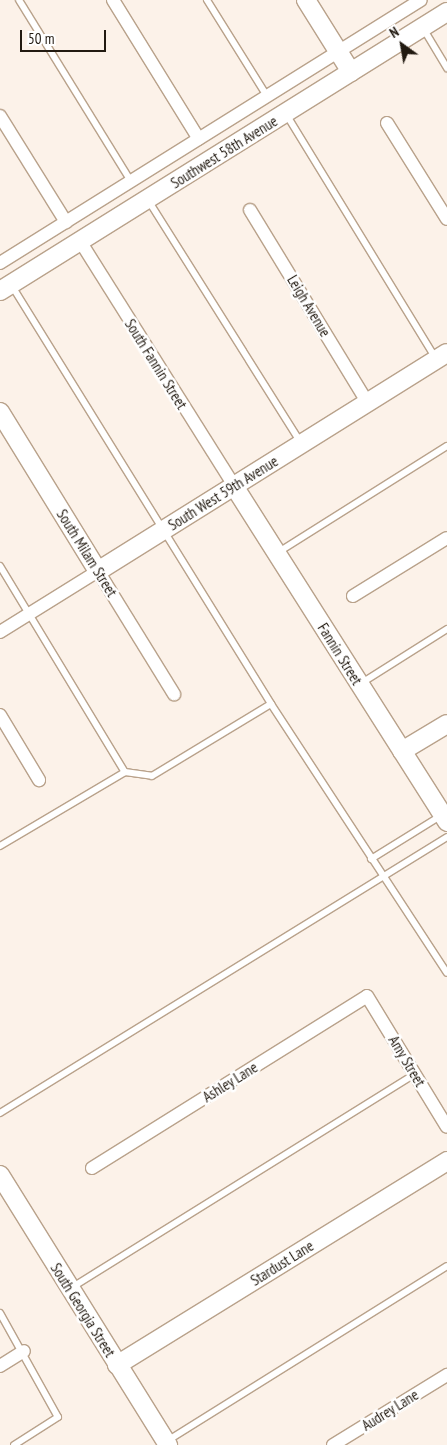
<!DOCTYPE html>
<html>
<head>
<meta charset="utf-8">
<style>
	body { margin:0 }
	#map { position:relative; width:447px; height:1445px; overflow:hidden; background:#fcf2e9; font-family:"PT Sans Narrow",sans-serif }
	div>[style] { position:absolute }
	.roads { filter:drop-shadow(1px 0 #b9a28b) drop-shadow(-1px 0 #b9a28b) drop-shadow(0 1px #b9a28b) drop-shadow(0 -1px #b9a28b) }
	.lane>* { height:6px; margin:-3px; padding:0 3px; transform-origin:3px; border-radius:3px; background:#fff }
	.street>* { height:12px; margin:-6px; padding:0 6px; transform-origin:6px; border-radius:6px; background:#fff }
	.secondary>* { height:18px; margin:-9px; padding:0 9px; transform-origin:9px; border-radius:9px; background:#fff }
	span { translate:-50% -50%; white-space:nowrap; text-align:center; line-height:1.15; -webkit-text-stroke:5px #fff; paint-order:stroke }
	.street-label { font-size:15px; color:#221a11 }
	.north { position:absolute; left:377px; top:20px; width:50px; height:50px; -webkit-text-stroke:4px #fff; paint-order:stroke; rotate:328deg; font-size:14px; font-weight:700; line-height:20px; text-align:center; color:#221a11 }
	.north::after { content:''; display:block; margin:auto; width:18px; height:22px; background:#221a11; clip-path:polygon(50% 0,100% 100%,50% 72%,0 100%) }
	.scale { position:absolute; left:20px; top:30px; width:86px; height:22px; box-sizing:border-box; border:2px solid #221a11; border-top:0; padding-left:6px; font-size:15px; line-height:18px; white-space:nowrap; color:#221a11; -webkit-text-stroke:4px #fff; paint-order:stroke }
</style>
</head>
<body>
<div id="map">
	<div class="roads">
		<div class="lane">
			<div style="left:19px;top:0;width:213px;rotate:58.3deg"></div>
			<div style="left:207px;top:0;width:113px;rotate:58deg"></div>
			<div style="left:423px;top:28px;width:47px;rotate:59deg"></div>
			<div style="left:286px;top:114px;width:287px;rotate:58.5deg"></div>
			<div style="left:148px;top:200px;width:287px;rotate:57.8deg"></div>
			<div style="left:12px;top:286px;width:492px;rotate:58.2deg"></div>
			<div style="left:271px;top:704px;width:321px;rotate:56.8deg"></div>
			<div style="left:277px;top:553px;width:201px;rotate:-32.2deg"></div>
			<div style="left:0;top:566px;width:241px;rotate:58.8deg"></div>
			<div style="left:360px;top:684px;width:103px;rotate:-32.3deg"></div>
			<div style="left:0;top:846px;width:145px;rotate:-30.6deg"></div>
			<div style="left:125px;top:772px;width:27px;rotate:8deg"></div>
			<div style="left:152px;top:776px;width:139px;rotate:-31.2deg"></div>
			<div style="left:371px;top:859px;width:84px;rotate:-31.8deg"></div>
			<div style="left:0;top:1113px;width:525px;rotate:-31.69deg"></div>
			<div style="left:71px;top:1288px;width:405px;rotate:-31.9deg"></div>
			<div style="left:0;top:1313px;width:119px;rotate:60.9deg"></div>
			<div style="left:58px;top:1417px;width:52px;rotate:147.5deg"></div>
			<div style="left:167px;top:1441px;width:330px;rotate:-32deg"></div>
		</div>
		<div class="street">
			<div style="left:113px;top:0;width:163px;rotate:58.3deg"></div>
			<div style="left:0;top:116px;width:125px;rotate:58.1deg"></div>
			<div style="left:387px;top:123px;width:113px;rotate:58deg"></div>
			<div style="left:250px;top:210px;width:226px;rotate:58.6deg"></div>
			<div style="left:80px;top:241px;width:289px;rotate:57.8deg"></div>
			<div style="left:0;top:263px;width:496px;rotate:-32deg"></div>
			<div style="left:353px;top:596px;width:110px;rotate:-31.7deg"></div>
			<div style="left:0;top:632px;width:115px;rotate:-31.9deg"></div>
			<div style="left:98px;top:571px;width:145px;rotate:58.3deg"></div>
			<div style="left:0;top:715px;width:76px;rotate:59deg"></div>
			<div style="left:92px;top:1168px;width:324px;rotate:-32deg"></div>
			<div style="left:367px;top:996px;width:153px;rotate:58.6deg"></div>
			<div style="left:0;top:1366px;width:28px;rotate:-32deg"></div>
			<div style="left:333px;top:1445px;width:134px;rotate:-31.6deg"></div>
		</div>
		<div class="secondary">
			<div style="left:306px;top:0;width:85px;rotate:58deg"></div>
			<div style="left:0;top:291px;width:527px;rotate:-31.97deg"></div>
			<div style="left:0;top:412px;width:187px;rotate:58.4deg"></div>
			<div style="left:98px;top:571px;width:411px;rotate:-32deg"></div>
			<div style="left:234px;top:486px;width:398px;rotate:57.6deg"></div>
			<div style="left:402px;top:751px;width:52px;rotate:-31deg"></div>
			<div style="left:0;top:1175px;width:318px;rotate:58.1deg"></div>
			<div style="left:117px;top:1365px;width:388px;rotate:-31.7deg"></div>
		</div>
	</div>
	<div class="street-label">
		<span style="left:224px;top:152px;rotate:-32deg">Southwest 58th Avenue</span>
		<span style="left:309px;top:306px;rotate:59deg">Leigh Avenue</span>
		<span style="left:156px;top:364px;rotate:58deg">South Fannin Street</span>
		<span style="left:223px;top:493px;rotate:-32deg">South West 59th Avenue</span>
		<span style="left:87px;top:553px;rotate:58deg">South Milam Street</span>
		<span style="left:340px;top:654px;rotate:58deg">Fannin Street</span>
		<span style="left:407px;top:1061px;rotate:59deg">Amy Street</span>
		<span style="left:230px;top:1082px;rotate:-32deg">Ashley Lane</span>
		<span style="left:282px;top:1263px;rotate:-32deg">Stardust Lane</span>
		<span style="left:83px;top:1310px;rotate:58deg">South Georgia Street</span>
		<span style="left:390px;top:1410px;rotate:-32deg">Audrey Lane</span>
	</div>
	<div class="north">N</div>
	<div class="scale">50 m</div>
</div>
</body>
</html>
